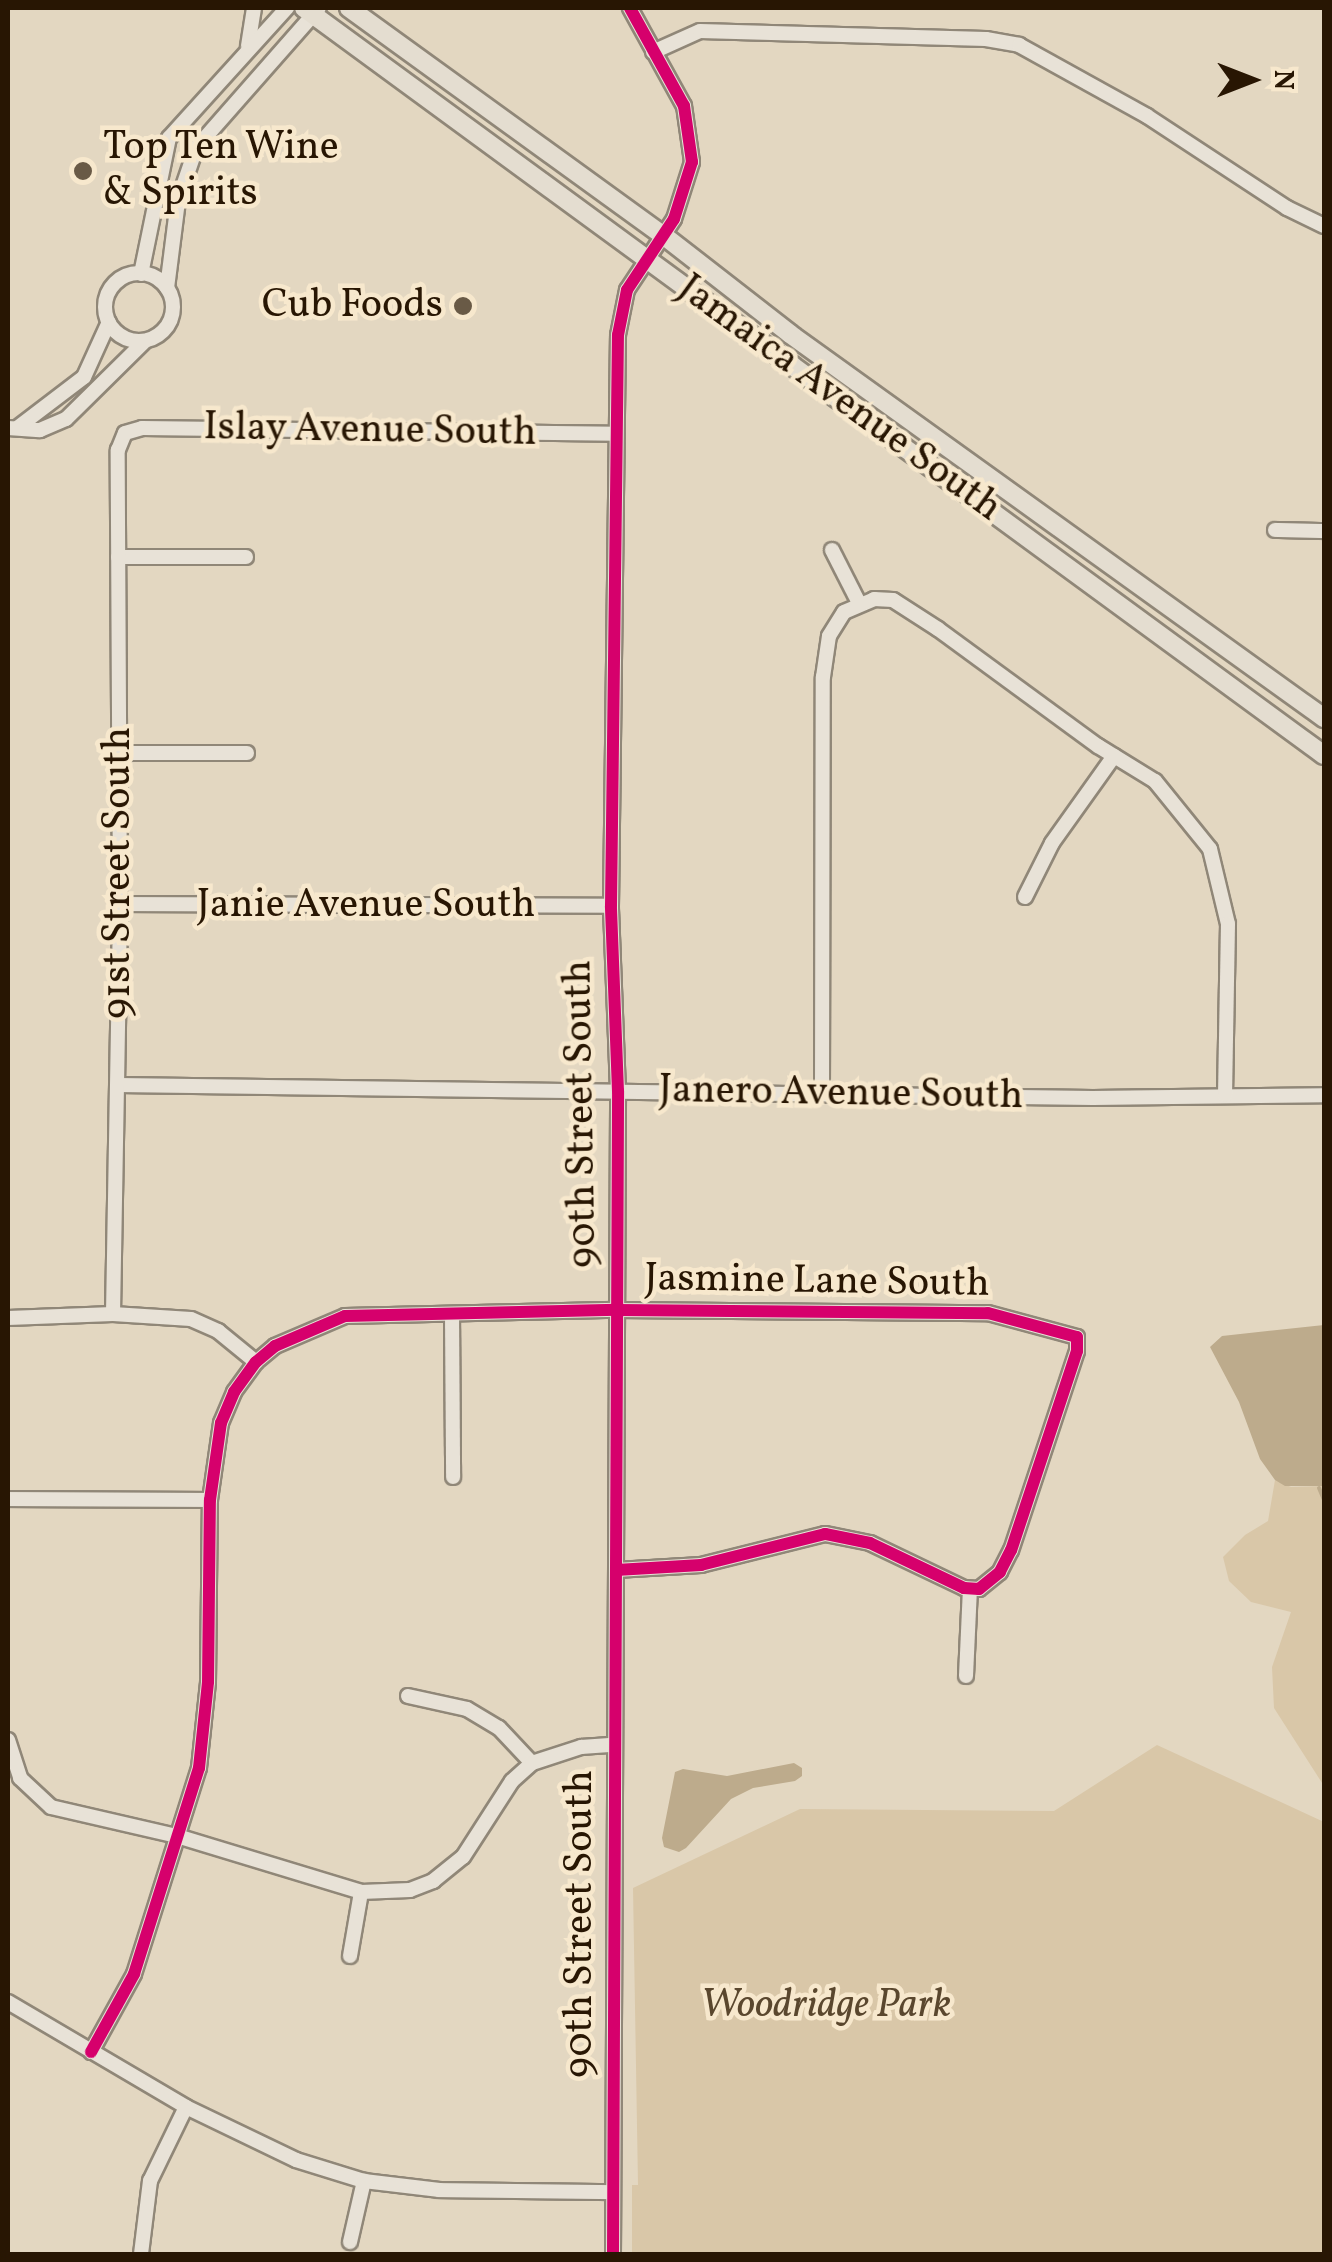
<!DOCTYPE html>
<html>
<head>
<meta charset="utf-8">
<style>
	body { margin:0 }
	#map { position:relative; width:1332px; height:2262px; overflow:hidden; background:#e3d7c1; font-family:Vollkorn,serif }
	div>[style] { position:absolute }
	.green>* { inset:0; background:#d9c7a8 }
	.water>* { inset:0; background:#bdab8c }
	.stream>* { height:4px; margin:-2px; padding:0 2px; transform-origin:2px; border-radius:2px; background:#bdab8c }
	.roads { filter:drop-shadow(2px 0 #908778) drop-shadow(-2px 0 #908778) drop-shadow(0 2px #908778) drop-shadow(0 -2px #908778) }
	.minor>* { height:14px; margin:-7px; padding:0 7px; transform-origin:7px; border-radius:7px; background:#e8e2d7 }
	.minor>.ring { margin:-7px; padding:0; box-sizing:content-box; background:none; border:14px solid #e8e2d7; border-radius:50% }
	.major>* { height:18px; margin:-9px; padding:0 9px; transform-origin:9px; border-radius:9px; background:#e4ddd0 }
	.cycleway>* { height:12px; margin:-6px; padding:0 6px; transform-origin:6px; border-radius:6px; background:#d6006c }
	.dots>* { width:28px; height:28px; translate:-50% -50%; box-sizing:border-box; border:5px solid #f7e8cd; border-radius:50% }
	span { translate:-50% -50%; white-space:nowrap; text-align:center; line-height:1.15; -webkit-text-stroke:9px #f7e8cd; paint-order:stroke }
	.poi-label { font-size:40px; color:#281603 }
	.left { translate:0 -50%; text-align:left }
	.right { translate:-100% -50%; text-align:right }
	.street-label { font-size:40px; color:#281603 }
	.park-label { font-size:40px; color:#5a472e; font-style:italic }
	.frame { position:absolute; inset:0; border:10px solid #281603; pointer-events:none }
	.north { position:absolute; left:1202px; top:30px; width:100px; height:100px; -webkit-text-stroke:8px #f7e8cd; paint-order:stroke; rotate:90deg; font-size:28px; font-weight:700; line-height:40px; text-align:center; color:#281603 }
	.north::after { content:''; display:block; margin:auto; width:35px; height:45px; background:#281603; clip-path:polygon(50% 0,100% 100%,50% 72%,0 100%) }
</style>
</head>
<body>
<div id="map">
	<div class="green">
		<div style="clip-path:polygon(1275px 1480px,1291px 1487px,1324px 1486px,1324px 1786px,1274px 1708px,1272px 1667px,1291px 1612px,1251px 1602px,1229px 1581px,1223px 1557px,1245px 1535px,1268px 1521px)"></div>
		<div style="clip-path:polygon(1157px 1745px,1324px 1822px,1324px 2254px,632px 2254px,632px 2185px,638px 2185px,633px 1888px,800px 1809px,1054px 1811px)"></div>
	</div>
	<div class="water">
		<div style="clip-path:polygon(1324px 1325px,1324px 1486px,1285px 1486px,1275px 1480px,1260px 1459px,1239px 1402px,1210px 1347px,1222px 1336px)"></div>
		<div style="clip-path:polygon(794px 1763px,802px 1768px,802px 1776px,795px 1781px,753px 1788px,731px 1799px,686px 1848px,679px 1852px,664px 1847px,662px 1838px,675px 1772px,683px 1769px,727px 1776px)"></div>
	</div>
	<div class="stream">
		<div style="left:1319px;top:1488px;width:13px;rotate:67deg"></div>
	</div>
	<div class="roads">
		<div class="minor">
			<div style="left:248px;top:46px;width:38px;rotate:-81deg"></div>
			<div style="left:653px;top:52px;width:51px;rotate:-24.1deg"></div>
			<div style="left:700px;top:31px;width:286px;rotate:1.6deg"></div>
			<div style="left:986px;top:39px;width:34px;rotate:10deg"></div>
			<div style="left:1019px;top:45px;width:146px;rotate:29deg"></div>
			<div style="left:1147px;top:116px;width:168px;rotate:33.3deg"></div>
			<div style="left:1287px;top:208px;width:41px;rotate:25.9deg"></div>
			<div class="ring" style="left:105px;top:273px;width:54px;height:54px"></div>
			<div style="left:141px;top:274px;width:139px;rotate:-78.4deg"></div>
			<div style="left:169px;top:138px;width:176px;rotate:-47.8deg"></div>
			<div style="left:167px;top:288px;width:88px;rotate:-82.8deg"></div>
			<div style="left:178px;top:201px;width:56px;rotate:-71.2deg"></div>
			<div style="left:196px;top:148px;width:186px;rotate:-48.7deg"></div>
			<div style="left:8px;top:428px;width:32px;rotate:4deg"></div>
			<div style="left:40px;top:430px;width:28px;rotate:-23deg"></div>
			<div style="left:66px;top:419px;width:111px;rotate:-44.6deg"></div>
			<div style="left:17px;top:428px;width:84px;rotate:-37.3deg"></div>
			<div style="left:84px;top:377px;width:60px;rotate:-65.6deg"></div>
			<div style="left:1275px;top:530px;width:49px;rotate:1.2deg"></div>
			<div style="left:832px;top:550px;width:59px;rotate:63deg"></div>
			<div style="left:118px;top:557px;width:128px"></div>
			<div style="left:119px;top:753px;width:128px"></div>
			<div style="left:1025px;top:897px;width:60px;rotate:-63.4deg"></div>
			<div style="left:1052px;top:843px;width:107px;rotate:-54.5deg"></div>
			<div style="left:120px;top:904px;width:491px;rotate:0.2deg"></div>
			<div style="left:118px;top:1085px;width:975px;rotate:0.76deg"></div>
			<div style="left:1093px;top:1098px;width:231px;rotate:-0.7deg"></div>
			<div style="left:822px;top:1093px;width:416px;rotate:-89.9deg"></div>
			<div style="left:823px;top:677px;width:41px;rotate:-81.7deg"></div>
			<div style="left:829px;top:636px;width:28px;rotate:-58deg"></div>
			<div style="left:844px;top:612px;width:33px;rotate:-23deg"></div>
			<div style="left:874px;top:599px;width:19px;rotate:3deg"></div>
			<div style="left:893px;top:600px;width:54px;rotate:32.8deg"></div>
			<div style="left:938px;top:629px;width:198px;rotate:36.2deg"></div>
			<div style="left:1098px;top:746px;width:67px;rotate:31.6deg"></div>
			<div style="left:1155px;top:781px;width:87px;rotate:51deg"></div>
			<div style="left:1210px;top:849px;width:77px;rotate:76.5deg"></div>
			<div style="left:1228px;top:924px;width:171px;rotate:91deg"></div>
			<div style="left:113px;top:1314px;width:410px;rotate:-89deg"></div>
			<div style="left:120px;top:904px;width:454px;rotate:-90.3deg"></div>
			<div style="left:118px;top:450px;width:18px;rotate:-68deg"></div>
			<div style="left:125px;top:433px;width:18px;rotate:-16deg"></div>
			<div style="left:142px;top:428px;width:474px;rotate:0.7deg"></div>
			<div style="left:452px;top:1315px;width:162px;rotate:89.6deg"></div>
			<div style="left:8px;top:1318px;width:105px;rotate:-2.2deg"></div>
			<div style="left:113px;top:1314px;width:78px;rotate:3.7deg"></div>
			<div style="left:191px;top:1319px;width:30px;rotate:24deg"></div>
			<div style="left:218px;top:1331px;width:49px;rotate:39.2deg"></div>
			<div style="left:8px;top:1499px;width:202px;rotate:0.3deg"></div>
			<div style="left:966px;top:1676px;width:87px;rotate:-87.4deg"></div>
			<div style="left:408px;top:1696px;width:60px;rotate:12.4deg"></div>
			<div style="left:467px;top:1709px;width:37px;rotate:31deg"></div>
			<div style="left:499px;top:1728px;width:48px;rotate:46.7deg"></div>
			<div style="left:8px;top:1740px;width:40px;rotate:72deg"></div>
			<div style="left:20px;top:1778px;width:42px;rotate:43.1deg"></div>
			<div style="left:51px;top:1807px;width:129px;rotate:13deg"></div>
			<div style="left:177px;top:1836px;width:192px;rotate:16.9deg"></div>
			<div style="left:361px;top:1892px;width:49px;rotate:-2.3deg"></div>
			<div style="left:410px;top:1890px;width:25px;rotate:-21deg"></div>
			<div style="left:433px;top:1881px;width:38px;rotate:-39deg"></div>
			<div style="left:463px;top:1857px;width:90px;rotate:-57.2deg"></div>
			<div style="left:512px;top:1781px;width:27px;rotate:-42deg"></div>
			<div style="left:532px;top:1763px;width:52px;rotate:-18.1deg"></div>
			<div style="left:581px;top:1747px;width:32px;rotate:-4deg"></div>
			<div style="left:350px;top:1956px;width:65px;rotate:-80.2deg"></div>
			<div style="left:8px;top:2002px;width:207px;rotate:30.5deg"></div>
			<div style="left:186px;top:2107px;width:122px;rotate:25.7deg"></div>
			<div style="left:296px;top:2160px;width:71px;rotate:17.2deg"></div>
			<div style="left:364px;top:2181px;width:76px;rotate:6.8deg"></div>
			<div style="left:439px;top:2190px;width:174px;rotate:0.7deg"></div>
			<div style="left:91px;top:2052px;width:89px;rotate:-61.1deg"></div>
			<div style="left:134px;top:1974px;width:216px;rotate:-72.5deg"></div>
			<div style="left:199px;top:1768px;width:86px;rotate:-84deg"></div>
			<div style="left:208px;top:1682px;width:182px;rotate:-89.4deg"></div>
			<div style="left:210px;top:1500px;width:78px;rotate:-81.9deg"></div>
			<div style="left:221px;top:1423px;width:34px;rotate:-67deg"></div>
			<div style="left:234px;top:1392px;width:37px;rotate:-54deg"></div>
			<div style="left:256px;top:1362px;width:25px;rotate:-40deg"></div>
			<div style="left:275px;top:1346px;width:76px;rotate:-23.2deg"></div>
			<div style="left:345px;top:1316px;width:272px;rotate:-1.3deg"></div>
			<div style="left:617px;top:1310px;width:371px;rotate:0.5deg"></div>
			<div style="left:988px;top:1313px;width:92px;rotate:15.1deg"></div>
			<div style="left:1077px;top:1337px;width:14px;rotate:90deg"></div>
			<div style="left:1077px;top:1351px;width:210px;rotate:108.3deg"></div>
			<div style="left:1011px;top:1550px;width:25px;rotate:117deg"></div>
			<div style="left:1000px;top:1572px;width:27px;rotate:141deg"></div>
			<div style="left:979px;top:1589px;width:15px;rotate:-176deg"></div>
			<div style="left:964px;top:1588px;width:104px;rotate:-154.4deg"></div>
			<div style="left:870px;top:1543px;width:46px;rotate:-168.7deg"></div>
			<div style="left:825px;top:1534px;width:128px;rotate:166deg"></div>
			<div style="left:701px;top:1565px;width:85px;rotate:176.6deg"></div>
			<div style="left:350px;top:2242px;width:63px;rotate:-77.1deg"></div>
			<div style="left:141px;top:2254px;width:74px;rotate:-83deg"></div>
			<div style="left:150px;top:2181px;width:82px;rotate:-64.1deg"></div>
			<div style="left:613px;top:2254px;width:1163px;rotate:-89.75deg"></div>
			<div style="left:618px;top:1091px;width:185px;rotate:-92.2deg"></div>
			<div style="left:611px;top:906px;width:571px;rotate:-89.3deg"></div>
			<div style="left:618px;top:335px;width:46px;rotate:-78.7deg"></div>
			<div style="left:627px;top:290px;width:85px;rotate:-56.5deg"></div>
			<div style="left:674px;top:219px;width:60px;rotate:-72.5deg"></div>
			<div style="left:692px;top:162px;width:57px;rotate:-98.1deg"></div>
			<div style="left:684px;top:106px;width:112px;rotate:-118.9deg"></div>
		</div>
		<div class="major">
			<div style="left:304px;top:8px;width:1264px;rotate:36.22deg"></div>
			<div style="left:349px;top:8px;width:387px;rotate:35.9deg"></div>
			<div style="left:663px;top:235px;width:161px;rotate:37.9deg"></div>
			<div style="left:790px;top:334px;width:658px;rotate:35.72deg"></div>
		</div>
	</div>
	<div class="cycleway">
		<div style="left:91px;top:2052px;width:89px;rotate:-61.1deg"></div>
		<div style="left:134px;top:1974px;width:216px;rotate:-72.5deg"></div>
		<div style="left:199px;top:1768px;width:86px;rotate:-84deg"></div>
		<div style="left:208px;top:1682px;width:182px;rotate:-89.4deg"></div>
		<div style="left:210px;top:1500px;width:78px;rotate:-81.9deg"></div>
		<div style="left:221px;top:1423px;width:34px;rotate:-67deg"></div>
		<div style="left:234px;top:1392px;width:37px;rotate:-54deg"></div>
		<div style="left:256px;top:1362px;width:25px;rotate:-40deg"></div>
		<div style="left:275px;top:1346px;width:76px;rotate:-23.2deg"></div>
		<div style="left:345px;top:1316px;width:272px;rotate:-1.3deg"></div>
		<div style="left:617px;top:1310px;width:371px;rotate:0.5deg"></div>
		<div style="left:988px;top:1313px;width:92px;rotate:15.1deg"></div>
		<div style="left:1077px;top:1337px;width:14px;rotate:90deg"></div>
		<div style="left:1077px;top:1351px;width:210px;rotate:108.3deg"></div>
		<div style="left:1011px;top:1550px;width:25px;rotate:117deg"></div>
		<div style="left:1000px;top:1572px;width:27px;rotate:141deg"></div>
		<div style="left:979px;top:1589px;width:15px;rotate:-176deg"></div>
		<div style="left:964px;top:1588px;width:104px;rotate:-154.4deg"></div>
		<div style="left:870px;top:1543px;width:46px;rotate:-168.7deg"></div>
		<div style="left:825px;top:1534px;width:128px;rotate:166deg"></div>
		<div style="left:701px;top:1565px;width:85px;rotate:176.6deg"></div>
		<div style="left:613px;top:2254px;width:1163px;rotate:-89.75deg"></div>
		<div style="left:618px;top:1091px;width:185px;rotate:-92.2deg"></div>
		<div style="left:611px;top:906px;width:571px;rotate:-89.3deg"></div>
		<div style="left:618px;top:335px;width:46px;rotate:-78.7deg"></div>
		<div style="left:627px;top:290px;width:85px;rotate:-56.5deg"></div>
		<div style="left:674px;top:219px;width:60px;rotate:-72.5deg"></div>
		<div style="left:692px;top:162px;width:57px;rotate:-98.1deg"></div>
		<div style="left:684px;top:106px;width:112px;rotate:-118.9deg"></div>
	</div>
	<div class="dots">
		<div style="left:83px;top:171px;background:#695a46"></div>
		<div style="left:463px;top:306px;background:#695a46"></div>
	</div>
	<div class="poi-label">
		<span class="left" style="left:103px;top:171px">Top Ten Wine<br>&amp; Spirits</span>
		<span class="right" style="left:443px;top:306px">Cub Foods</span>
	</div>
	<div class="street-label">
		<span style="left:839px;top:399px;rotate:36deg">Jamaica Avenue South</span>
		<span style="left:370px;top:431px;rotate:1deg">Islay Avenue South</span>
		<span style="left:119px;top:873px;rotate:-90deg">91st Street South</span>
		<span style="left:366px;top:906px">Janie Avenue South</span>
		<span style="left:841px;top:1094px;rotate:1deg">Janero Avenue South</span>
		<span style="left:582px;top:1114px;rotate:-91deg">90th Street South</span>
		<span style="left:817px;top:1282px;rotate:1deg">Jasmine Lane South</span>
		<span style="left:581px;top:1924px;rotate:-90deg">90th Street South</span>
	</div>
	<div class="park-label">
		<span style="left:826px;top:2006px">Woodridge Park</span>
	</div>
	<div class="frame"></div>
	<div class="north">N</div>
</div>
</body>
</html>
